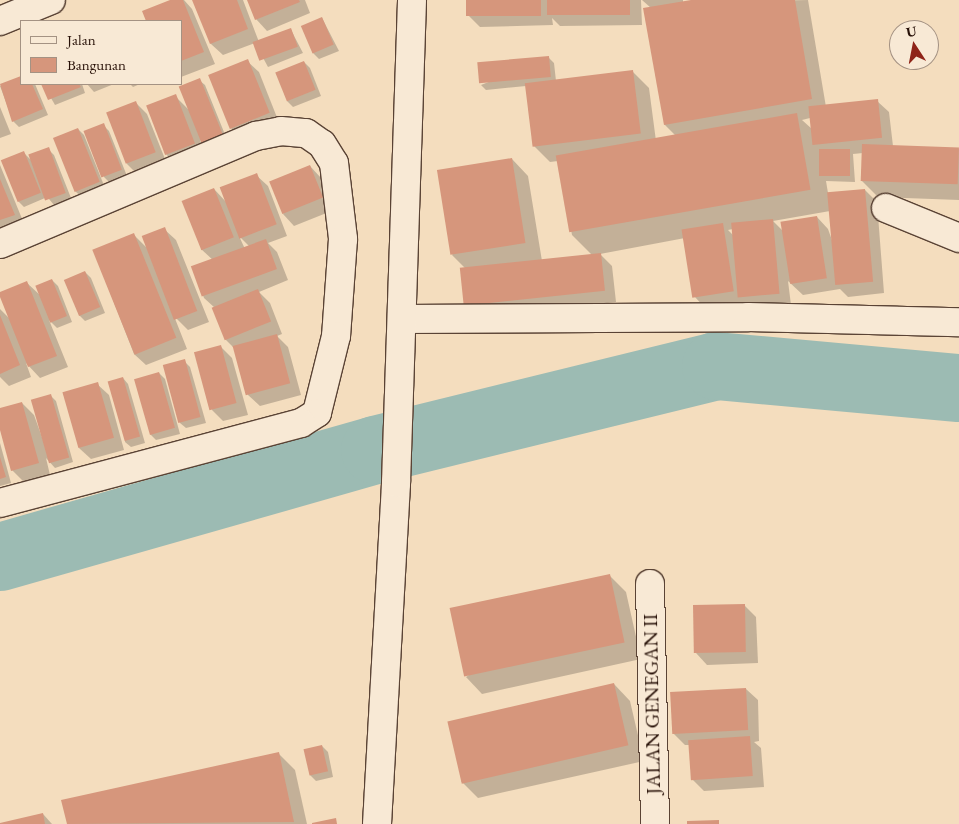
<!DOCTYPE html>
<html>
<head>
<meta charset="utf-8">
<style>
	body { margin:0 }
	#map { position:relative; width:959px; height:824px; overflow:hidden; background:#f4ddbe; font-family:"EB Garamond",serif }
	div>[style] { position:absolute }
	.shadow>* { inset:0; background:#0003 }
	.river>* { height:68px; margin:-34px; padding:0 34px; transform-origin:34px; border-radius:34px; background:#9cbbb3 }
	.building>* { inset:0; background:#d6967c; transform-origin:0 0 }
	.roads { filter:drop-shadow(1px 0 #5a4335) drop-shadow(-1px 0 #5a4335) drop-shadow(0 1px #5a4335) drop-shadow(0 -1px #5a4335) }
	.minor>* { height:28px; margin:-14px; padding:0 14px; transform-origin:14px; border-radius:14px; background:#f8e9d5 }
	span { translate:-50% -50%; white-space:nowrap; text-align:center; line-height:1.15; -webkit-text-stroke:4.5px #f8e9d5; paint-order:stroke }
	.street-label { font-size:20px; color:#271007 }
	.legend { position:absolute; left:20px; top:20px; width:162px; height:65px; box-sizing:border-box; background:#f8e9d5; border:1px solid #a49283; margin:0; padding:6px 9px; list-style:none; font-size:15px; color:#271007 }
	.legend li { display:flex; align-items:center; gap:10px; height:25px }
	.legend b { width:25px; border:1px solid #a49283 }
	.north { position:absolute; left:889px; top:20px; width:50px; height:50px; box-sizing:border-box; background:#f8e9d5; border:1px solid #a49283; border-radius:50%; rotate:349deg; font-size:14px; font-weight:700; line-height:20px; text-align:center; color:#271007 }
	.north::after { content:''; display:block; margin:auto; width:18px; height:22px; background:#8f2418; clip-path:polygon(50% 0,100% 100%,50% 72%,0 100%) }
</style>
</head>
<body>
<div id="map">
	<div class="shadow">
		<div style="clip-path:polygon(173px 0,184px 0,192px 9px,215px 64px,181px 77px,181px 21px,147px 21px,143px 12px)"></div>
		<div style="clip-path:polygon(193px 0,243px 0,259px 42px,291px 30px,303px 53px,268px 67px,255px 43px,223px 55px,211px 44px)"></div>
		<div style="clip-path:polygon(248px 0,305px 0,310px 13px,267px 31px,256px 19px)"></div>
		<div style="clip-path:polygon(468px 0,641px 0,642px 25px,560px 26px,552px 18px,553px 25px,480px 27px,468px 15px)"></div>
		<div style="clip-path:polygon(evenodd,642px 0,683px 0,683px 3px,808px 0,826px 107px,877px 101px,889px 112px,893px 146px,959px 149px,959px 200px,878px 197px,861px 180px,863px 153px,853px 154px,855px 182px,826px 181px,828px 193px,865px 190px,877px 202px,884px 293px,848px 297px,840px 289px,803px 295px,788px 281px,791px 305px,750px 309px,744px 303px,706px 309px,695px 297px,685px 238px,600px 254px,612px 266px,616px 302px,477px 319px,467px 270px,452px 255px,512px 159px,528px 176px,542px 261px,592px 255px,572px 235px,558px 161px,550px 162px,533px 145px,526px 86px,486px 90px,481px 85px,549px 58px,554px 63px,556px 81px,633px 72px,649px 88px,656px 141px,677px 137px,665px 125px,651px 8px,642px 0,810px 118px,812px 129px,802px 120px,810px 118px,642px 0,830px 211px,833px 243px,828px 229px,817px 217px,782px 230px,773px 221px,830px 211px,642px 0,733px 229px,733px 235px,728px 230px,733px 229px)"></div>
		<div style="clip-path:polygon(322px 18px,339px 51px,319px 59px,313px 53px)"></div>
		<div style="clip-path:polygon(247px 61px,259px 72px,280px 125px,243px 140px,231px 128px,210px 75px)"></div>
		<div style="clip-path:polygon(304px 62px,310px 68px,321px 96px,293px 107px,287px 101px)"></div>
		<div style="clip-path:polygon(21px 77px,21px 84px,35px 84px,48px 115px,19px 127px,13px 121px,0 86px)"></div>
		<div style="clip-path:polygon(199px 80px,205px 85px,228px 142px,209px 150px,200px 140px,205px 155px,177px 166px,166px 154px,175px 96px,190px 111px)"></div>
		<div style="clip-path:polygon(43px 84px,82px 84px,85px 93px,55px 105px)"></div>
		<div style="clip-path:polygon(87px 84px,114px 84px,94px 92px)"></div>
		<div style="clip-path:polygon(130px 84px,140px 84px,133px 87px)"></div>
		<div style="clip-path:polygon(136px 103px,147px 114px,167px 164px,139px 176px,127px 164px)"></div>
		<div style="clip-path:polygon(0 107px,11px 134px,0 138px)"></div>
		<div style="clip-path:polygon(103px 125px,109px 131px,127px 176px,109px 182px,104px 177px)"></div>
		<div style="clip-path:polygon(78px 129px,84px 135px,105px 188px,82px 197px,76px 192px,55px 138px)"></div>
		<div style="clip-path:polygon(48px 149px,54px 155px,71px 198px,54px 205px,49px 199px,36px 167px,45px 198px,24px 207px,18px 201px,24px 153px,34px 163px)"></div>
		<div style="clip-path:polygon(0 165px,25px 226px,0 234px)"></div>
		<div style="clip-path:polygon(310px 166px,321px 178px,334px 210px,294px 226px,283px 214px)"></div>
		<div style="clip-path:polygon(evenodd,256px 175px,268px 186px,287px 236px,268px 243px,277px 252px,288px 280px,259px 292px,270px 303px,282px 334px,277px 336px,288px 347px,301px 395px,260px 406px,248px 395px,234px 348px,226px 340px,215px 308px,204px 298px,193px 270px,214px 261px,201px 249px,214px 189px,228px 204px,256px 175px,239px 236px,250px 247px,245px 249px,239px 236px)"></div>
		<div style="clip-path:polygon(164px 229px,176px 240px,209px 322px,188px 330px,174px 316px,187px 349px,146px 365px,134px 354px,94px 251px,134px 235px,148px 249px)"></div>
		<div style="clip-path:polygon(85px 272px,91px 278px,105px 313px,85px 321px,79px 315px)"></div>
		<div style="clip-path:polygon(52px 280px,58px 286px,72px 322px,57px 328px,49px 320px,68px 367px,40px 378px,26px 363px,31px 377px,9px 386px,0 377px,0 309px,10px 319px,0 293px,27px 283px,41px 296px)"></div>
		<div style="clip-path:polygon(220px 346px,232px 358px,248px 415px,223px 421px,212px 410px)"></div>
		<div style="clip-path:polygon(184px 361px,190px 367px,206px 423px,186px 428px,180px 423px)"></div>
		<div style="clip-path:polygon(159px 373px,165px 379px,180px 434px,156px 440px,151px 435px)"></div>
		<div style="clip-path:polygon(123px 378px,128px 384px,145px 443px,131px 447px,125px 442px)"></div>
		<div style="clip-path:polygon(97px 384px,109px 395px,124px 450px,91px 459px,79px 448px)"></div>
		<div style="clip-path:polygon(50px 395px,56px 401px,73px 462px,55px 468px,46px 458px,50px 475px,24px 482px,12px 470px,0 425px,0 409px,22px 403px,34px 415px,43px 440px)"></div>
		<div style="clip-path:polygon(0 443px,11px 483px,0 486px)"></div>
		<div style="clip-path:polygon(610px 576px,626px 592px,641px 659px,482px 694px,466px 677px)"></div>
		<div style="clip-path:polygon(745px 606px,756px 617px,758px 663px,707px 665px,696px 653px)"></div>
		<div style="clip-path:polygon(614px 684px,630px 701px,644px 761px,478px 798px,461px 781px)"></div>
		<div style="clip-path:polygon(746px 689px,758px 700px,759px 741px,754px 742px,761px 748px,764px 787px,704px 791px,692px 779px,690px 745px,685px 745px,673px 733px)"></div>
		<div style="clip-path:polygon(322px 746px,328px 752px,333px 777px,316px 781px,310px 775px)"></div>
		<div style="clip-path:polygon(278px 753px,295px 770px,307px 824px,68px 824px,63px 801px)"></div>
		<div style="clip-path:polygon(43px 814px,52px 824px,0 824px)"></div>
	</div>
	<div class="river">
		<div style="left:0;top:557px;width:390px;rotate:-15.9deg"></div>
		<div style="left:375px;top:450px;width:351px;rotate:-13.8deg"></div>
		<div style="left:716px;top:366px;width:244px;rotate:5.2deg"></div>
	</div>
	<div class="building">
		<div style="clip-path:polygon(170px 0,183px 0,204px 52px,181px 61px,181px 21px,146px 21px,142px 11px)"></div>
		<div style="clip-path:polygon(192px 0,237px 0,248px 29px,210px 44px)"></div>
		<div style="clip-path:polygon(247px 0,299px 0,300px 2px,255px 20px)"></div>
		<div style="left:466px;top:0;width:75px;height:16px"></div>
		<div style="left:547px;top:0;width:83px;height:15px"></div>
		<div style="clip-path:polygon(691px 0,795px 0,812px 99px,664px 125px,643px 8px)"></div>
		<div style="left:322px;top:17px;width:30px;height:23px;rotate:67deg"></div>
		<div style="left:291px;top:28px;width:20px;height:41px;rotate:70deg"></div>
		<div style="left:549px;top:56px;width:21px;height:72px;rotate:85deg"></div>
		<div style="left:248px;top:59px;width:58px;height:43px;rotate:68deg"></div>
		<div style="left:304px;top:61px;width:31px;height:31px;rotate:68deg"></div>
		<div style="left:633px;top:70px;width:64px;height:109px;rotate:83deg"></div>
		<div style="clip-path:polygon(21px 76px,21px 84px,32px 84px,43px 109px,12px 122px,0 84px)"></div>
		<div style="left:200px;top:78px;width:62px;height:23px;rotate:68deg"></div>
		<div style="clip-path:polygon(41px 84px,79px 84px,81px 87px,48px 100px)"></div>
		<div style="left:176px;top:94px;width:53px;height:32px;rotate:69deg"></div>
		<div style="left:878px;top:99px;width:39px;height:70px;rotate:84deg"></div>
		<div style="left:136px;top:101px;width:55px;height:32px;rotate:69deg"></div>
		<div style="left:797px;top:113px;width:78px;height:245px;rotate:80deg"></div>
		<div style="left:104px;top:123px;width:50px;height:22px;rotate:69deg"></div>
		<div style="left:78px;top:128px;width:58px;height:27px;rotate:68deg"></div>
		<div style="left:862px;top:144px;width:97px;height:37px;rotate:2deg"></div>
		<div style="left:49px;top:147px;width:49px;height:22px;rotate:70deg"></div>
		<div style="left:819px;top:149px;width:31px;height:27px"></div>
		<div style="left:24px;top:151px;width:45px;height:25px;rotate:68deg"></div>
		<div style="left:512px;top:158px;width:86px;height:76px;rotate:81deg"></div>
		<div style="left:310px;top:165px;width:35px;height:44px;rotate:68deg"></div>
		<div style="left:257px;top:173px;width:55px;height:40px;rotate:69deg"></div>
		<div style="clip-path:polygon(0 179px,15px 215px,0 220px)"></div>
		<div style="left:214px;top:188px;width:53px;height:35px;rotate:68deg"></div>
		<div style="left:865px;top:189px;width:93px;height:38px;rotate:85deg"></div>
		<div style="left:817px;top:216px;width:63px;height:37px;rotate:81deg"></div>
		<div style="left:773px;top:219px;width:75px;height:42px;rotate:85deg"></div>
		<div style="left:723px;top:223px;width:69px;height:42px;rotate:81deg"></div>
		<div style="left:165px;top:227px;width:90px;height:25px;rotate:69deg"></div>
		<div style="left:134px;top:233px;width:113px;height:45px;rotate:68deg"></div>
		<div style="left:266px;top:239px;width:32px;height:80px;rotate:70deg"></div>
		<div style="left:601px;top:253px;width:38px;height:142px;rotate:84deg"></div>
		<div style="left:85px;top:271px;width:39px;height:23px;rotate:67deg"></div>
		<div style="left:52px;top:279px;width:40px;height:18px;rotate:68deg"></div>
		<div style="clip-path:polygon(27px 281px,57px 356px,28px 367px,0 297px,0 292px)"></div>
		<div style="left:258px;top:289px;width:35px;height:50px;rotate:68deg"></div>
		<div style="clip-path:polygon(0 315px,20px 365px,0 374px)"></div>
		<div style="left:277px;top:334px;width:51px;height:46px;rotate:75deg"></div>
		<div style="left:221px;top:345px;width:60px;height:28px;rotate:75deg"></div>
		<div style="left:185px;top:359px;width:60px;height:23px;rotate:75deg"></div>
		<div style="left:159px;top:372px;width:58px;height:26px;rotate:74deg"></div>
		<div style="left:123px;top:377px;width:62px;height:16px;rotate:74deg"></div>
		<div style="left:98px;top:382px;width:58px;height:37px;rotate:74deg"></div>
		<div style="left:51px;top:394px;width:66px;height:21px;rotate:74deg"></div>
		<div style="clip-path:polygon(22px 402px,39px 463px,11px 471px,0 430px,0 408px)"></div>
		<div style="clip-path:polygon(0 457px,6px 477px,0 479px)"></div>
		<div style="left:610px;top:574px;width:70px;height:164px;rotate:78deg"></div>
		<div style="left:745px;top:604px;width:48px;height:52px;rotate:89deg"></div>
		<div style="left:614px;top:683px;width:64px;height:171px;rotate:77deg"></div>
		<div style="left:746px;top:688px;width:42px;height:76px;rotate:87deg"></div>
		<div style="left:750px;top:736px;width:40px;height:62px;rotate:86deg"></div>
		<div style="left:322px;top:745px;width:27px;height:19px;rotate:77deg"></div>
		<div style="clip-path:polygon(279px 752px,294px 822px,67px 824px,61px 800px)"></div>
		<div style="clip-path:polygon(43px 813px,45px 824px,0 824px,0 823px)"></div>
		<div style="clip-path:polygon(336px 818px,337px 824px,312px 824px,312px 823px)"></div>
		<div style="clip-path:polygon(719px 820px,719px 824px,687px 824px,687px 821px)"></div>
	</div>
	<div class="roads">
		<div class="minor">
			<div style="left:0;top:21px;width:55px;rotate:-22.4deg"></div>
			<div style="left:886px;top:208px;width:79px;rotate:22.3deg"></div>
			<div style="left:0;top:244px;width:278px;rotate:-22.9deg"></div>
			<div style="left:256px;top:136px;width:25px;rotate:-11deg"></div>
			<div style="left:281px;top:131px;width:25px;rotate:5deg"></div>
			<div style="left:306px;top:133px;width:19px;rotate:35deg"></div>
			<div style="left:322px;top:144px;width:22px;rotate:58deg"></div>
			<div style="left:334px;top:163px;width:77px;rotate:83.2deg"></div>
			<div style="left:343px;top:239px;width:97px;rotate:94.1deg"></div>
			<div style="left:336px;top:336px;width:79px;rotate:103.9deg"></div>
			<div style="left:317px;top:413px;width:19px;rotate:148deg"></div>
			<div style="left:301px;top:423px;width:311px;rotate:165.1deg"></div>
			<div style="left:402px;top:319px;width:346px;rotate:-0.3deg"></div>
			<div style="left:748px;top:317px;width:211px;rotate:1.4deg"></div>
			<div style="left:650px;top:584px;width:240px;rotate:88.8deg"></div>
			<div style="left:377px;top:824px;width:342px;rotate:-86.8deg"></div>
			<div style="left:396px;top:483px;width:483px;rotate:-88.1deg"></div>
		</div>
	</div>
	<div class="street-label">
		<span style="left:652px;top:704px;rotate:-91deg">JALAN GENEGAN II</span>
	</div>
	<ul class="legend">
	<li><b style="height:6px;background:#f8e9d5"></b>Jalan</li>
	<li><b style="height:14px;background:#d6967c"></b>Bangunan</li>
	</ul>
	<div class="north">U</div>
</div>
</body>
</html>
